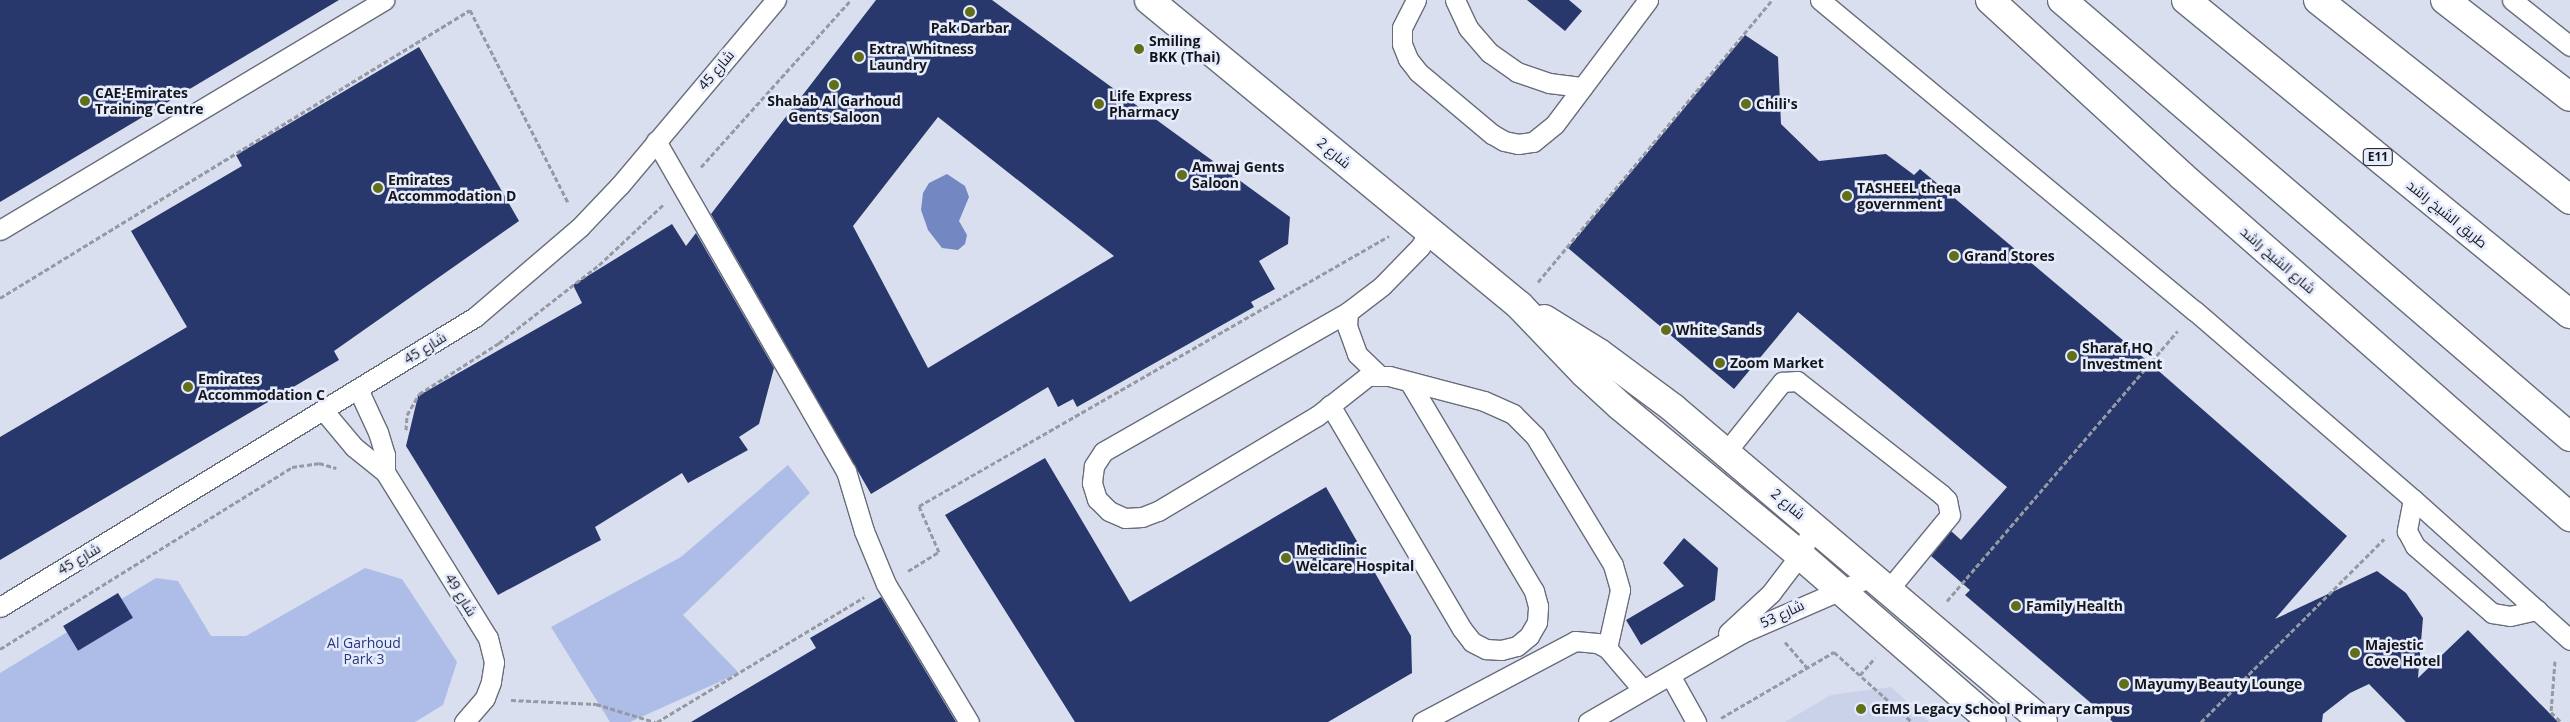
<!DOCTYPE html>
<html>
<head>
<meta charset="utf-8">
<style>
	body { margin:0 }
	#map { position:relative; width:2570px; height:722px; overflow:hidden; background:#d9dfee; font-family:"Open Sans",Cairo,sans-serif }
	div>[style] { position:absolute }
	.built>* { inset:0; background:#c9d2e8 }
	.green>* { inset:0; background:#adbde7 }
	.water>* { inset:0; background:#7388c2 }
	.building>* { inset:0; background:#29386c; transform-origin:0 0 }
	.path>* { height:3px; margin-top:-1.5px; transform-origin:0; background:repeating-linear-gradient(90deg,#9499a4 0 5px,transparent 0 7.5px) }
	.roads { filter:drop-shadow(1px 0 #686d7b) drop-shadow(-1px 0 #686d7b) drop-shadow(0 1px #686d7b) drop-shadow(0 -1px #686d7b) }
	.lane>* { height:19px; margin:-9.5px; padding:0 9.5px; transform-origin:9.5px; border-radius:9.5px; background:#fff }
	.secondary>* { height:28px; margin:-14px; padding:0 14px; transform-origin:14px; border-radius:14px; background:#fff }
	.primary>* { height:28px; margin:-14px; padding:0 14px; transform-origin:14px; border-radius:14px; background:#fff }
	.highway>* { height:28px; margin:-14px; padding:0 14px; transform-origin:14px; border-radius:14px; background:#fff }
	.dots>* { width:14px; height:14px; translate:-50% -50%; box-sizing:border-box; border:2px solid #e6ecfc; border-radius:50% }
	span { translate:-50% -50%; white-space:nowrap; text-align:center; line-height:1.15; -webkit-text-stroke:5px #e6ecfc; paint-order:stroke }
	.shield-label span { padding:1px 4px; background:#e6ecfc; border:1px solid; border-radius:4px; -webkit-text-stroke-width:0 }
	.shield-label { font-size:12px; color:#14161b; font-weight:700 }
	.poi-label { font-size:14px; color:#14161b; font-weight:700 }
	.left { translate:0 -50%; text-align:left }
	.street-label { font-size:14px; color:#14161b }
	.park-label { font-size:14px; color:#25377d }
</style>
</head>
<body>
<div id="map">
	<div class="built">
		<div style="clip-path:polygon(1891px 687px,1929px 722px,1785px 722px,1831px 695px)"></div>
	</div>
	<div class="green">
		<div style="clip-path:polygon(788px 465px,810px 493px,683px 615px,739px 673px,630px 722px,610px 722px,551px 627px,681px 557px)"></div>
		<div style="clip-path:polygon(365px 568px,402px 579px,457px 662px,443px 705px,415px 722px,0 722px,0 673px,156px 578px,178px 581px,211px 636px,246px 636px)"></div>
	</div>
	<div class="water">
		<div style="clip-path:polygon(947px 174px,965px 186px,969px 197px,959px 221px,967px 235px,965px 244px,958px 250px,942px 248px,928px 230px,921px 210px,923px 193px,929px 183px)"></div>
	</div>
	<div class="building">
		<div style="clip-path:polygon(0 0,339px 0,0 202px)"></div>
		<div style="clip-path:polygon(evenodd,876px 0,992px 0,1290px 217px,1288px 244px,1259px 261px,1275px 289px,1251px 302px,1254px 307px,1077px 407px,1073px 399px,1058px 407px,1048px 387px,871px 494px,711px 214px,876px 0,938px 117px,1114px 256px,928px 368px,853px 226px,938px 117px)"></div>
		<div style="clip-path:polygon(1527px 0,1569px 0,1582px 11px,1565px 31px)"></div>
		<div style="clip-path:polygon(1745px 35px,1778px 57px,1781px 124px,1819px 161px,1886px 154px,1914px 175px,1920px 169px,2137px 352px,2347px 536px,2275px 619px,2377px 571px,2406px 593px,2423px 618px,2418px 678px,2468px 630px,2558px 722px,2406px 722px,2369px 684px,2350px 693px,2323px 714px,2322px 722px,2113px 722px,1965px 595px,1970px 590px,1931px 556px,1951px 531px,1961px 540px,2007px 487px,1798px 312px,1734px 389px,1568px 248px)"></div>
		<div style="clip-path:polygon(419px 47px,519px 221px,334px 351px,339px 360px,0 560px,0 437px,187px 327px,131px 231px,242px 166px,236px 155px)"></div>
		<div style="clip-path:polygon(672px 224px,686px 246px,696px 233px,774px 368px,759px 424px,739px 437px,748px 450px,688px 483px,682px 473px,595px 527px,601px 540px,498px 595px,406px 446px,418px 396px,582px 303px,573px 285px)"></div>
		<div style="clip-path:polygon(1045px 458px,1130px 602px,1326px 487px,1411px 636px,1412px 673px,1328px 722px,1075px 722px,945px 515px)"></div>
		<div style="clip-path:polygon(1684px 538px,1718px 568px,1715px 600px,1641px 645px,1626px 620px,1684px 586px,1663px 563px)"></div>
		<div style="left:118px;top:593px;width:29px;height:64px;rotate:59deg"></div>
		<div style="clip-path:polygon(881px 597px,956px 722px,691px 722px,816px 648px,810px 638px)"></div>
	</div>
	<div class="path">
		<div style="left:701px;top:167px;width:224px;rotate:-48.1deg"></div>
		<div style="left:1538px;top:282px;width:366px;rotate:-50.3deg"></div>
		<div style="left:0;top:298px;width:551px;rotate:-31.5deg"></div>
		<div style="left:470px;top:10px;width:216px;rotate:63deg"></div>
		<div style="left:406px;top:430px;width:15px;rotate:-86deg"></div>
		<div style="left:407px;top:415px;width:24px;rotate:-60deg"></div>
		<div style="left:419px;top:394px;width:95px;rotate:-32.5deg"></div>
		<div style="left:499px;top:343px;width:127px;rotate:-38deg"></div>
		<div style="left:599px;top:265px;width:88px;rotate:-43.2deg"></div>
		<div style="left:908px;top:571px;width:36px;rotate:-32deg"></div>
		<div style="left:939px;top:552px;width:50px;rotate:-113.5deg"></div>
		<div style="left:919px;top:506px;width:542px;rotate:-29.88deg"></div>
		<div style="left:1947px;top:601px;width:355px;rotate:-49.5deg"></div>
		<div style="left:1785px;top:642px;width:33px;rotate:49deg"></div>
		<div style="left:0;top:649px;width:344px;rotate:-31.9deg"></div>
		<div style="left:292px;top:467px;width:27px;rotate:-8deg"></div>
		<div style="left:319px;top:463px;width:18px;rotate:16deg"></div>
		<div style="left:2555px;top:661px;width:51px;rotate:94.5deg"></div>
		<div style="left:2551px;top:712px;width:14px;rotate:45deg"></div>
		<div style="left:1860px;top:675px;width:23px;rotate:-49deg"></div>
		<div style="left:511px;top:700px;width:85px;rotate:2.7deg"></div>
		<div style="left:596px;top:704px;width:62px;rotate:17deg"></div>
		<div style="left:1721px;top:718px;width:131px;rotate:-30.3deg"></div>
		<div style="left:1834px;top:652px;width:105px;rotate:41.9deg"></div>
		<div style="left:657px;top:722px;width:242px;rotate:-31.1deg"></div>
		<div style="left:2201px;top:722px;width:259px;rotate:-45deg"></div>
	</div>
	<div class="roads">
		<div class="lane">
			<div style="left:1416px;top:0;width:31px;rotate:117deg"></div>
			<div style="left:1402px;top:28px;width:16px;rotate:90deg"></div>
			<div style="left:1402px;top:44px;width:16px;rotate:68deg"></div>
			<div style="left:1408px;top:59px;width:16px;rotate:52deg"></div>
			<div style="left:1418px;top:72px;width:97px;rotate:40deg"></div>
			<div style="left:1492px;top:134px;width:14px;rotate:30deg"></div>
			<div style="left:1504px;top:141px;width:14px;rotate:12deg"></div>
			<div style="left:1518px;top:144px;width:15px;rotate:-8deg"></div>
			<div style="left:1533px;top:142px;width:28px;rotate:-39deg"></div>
			<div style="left:1555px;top:124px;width:155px;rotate:-53.1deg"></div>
			<div style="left:1455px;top:0;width:31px;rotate:65deg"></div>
			<div style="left:1468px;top:28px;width:33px;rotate:49deg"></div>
			<div style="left:1490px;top:53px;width:33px;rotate:35deg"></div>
			<div style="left:1517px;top:72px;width:34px;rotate:19deg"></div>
			<div style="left:1549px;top:83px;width:34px;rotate:7deg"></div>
			<div style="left:1820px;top:0;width:487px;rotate:39.7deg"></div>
			<div style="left:2195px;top:311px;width:288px;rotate:40.8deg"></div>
			<div style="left:2413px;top:499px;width:211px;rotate:41.9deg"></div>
			<div style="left:2512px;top:0;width:74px;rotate:38.4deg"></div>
			<div style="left:656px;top:141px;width:381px;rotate:60.1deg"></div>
			<div style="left:846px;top:471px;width:63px;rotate:73.3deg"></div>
			<div style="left:864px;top:531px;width:57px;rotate:67.5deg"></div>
			<div style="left:886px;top:584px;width:161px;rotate:59deg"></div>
			<div style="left:0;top:230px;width:448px;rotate:-30.9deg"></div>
			<div style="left:1429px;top:231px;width:18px;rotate:119deg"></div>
			<div style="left:1420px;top:247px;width:54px;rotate:134.3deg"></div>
			<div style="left:1382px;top:286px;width:43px;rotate:142.6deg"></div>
			<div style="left:1348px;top:312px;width:282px;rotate:150.3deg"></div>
			<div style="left:1103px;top:452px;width:17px;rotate:123deg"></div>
			<div style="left:1094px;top:466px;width:17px;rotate:97deg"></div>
			<div style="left:1092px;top:483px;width:17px;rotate:73deg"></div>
			<div style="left:1097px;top:499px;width:17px;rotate:45deg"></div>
			<div style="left:1109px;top:511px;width:17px;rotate:24deg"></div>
			<div style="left:1125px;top:518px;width:17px;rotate:-3deg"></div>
			<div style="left:1142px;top:517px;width:17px;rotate:-21deg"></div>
			<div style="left:1158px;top:511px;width:185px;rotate:-30.9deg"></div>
			<div style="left:1317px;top:416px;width:65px;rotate:-38.1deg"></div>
			<div style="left:1368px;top:376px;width:21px"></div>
			<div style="left:1389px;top:376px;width:98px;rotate:14.7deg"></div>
			<div style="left:1484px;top:401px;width:32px;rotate:24deg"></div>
			<div style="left:1513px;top:414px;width:31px;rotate:45deg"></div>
			<div style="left:1535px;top:436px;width:151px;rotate:58.8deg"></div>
			<div style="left:1613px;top:565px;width:26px;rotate:74deg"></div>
			<div style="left:1620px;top:590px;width:59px;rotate:102.6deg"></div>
			<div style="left:1348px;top:312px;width:14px;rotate:94deg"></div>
			<div style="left:1347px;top:326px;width:30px;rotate:70deg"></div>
			<div style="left:1357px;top:354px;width:29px;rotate:44deg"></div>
			<div style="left:358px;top:389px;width:47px;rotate:65.1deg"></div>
			<div style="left:378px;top:432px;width:24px;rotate:73deg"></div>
			<div style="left:385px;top:455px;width:17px;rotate:90deg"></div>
			<div style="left:1330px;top:405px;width:260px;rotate:59.5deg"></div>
			<div style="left:1462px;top:629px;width:16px;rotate:52deg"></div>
			<div style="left:1472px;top:642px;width:16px;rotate:27deg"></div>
			<div style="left:1486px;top:649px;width:15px;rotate:4deg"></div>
			<div style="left:1501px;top:650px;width:16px;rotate:-14deg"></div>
			<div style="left:1517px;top:646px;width:16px;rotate:-40deg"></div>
			<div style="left:1529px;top:636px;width:16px;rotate:-60deg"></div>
			<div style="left:1537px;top:622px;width:16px;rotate:-86deg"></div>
			<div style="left:1538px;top:606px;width:16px;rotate:-105deg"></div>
			<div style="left:1534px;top:591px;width:242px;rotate:-120.8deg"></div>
			<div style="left:323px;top:410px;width:48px;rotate:50deg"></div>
			<div style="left:354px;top:447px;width:40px;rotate:39deg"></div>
			<div style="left:385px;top:472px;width:195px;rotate:58.2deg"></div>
			<div style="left:488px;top:638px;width:25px;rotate:76deg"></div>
			<div style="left:494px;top:662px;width:20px;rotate:99deg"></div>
			<div style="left:491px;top:682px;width:17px;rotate:111deg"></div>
			<div style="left:485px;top:698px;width:32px;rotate:131deg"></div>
			<div style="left:1726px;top:452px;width:90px;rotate:-51.3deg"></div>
			<div style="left:1782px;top:382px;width:15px;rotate:-4deg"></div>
			<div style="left:1797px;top:381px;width:183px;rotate:38.1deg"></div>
			<div style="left:1941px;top:494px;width:8px;rotate:45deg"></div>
			<div style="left:1947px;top:500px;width:15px;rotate:79deg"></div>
			<div style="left:1950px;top:515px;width:96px;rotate:129.5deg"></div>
			<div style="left:2413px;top:499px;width:33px;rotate:101deg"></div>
			<div style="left:2407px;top:531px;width:17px;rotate:62deg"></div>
			<div style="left:2415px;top:546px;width:102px;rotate:41deg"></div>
			<div style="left:2492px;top:613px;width:18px;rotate:9deg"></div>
			<div style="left:2510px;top:616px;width:28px;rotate:-13deg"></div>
			<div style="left:0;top:607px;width:557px;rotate:-31.41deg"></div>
			<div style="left:475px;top:317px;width:138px;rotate:-40.6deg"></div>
			<div style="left:580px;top:227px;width:58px;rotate:-46.4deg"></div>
			<div style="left:620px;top:185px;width:242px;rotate:-49.9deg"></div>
			<div style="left:1728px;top:633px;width:59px;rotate:-42.9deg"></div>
			<div style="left:1771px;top:593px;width:48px;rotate:-52.7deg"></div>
			<div style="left:1800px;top:555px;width:33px;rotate:-65deg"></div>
			<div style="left:1670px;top:675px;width:54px;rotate:61deg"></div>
			<div style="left:1422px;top:722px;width:173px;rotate:-27.9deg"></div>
			<div style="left:1575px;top:641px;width:22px;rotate:5deg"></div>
			<div style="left:1597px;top:643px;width:11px;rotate:27deg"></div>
			<div style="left:1607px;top:648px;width:55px;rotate:49.4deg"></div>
			<div style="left:1588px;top:722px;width:178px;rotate:-30deg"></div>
			<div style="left:1742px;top:633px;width:143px;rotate:-23.5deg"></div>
		</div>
		<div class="secondary">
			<div style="left:1149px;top:0;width:480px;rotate:39.5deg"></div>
			<div style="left:1519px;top:305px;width:95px;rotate:46.3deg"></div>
			<div style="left:1585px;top:374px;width:47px;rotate:42.4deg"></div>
			<div style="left:1620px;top:406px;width:234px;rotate:39.6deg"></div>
			<div style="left:1800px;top:555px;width:254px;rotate:41deg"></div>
			<div style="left:1544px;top:319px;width:65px;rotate:31.7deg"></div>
			<div style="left:1599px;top:353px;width:92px;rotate:36.6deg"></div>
			<div style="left:1673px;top:408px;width:485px;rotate:40.3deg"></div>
		</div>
		<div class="primary">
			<div style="left:1990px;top:0;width:260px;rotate:42.5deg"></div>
			<div style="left:2182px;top:176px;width:517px;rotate:41.31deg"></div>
			<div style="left:2062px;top:0;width:670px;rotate:40.7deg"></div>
		</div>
		<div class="highway">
			<div style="left:2186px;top:0;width:496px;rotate:39.3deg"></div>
			<div style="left:2318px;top:0;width:322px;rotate:38.4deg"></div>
			<div style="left:2445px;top:0;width:158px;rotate:37.8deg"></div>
		</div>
	</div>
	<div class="dots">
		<div style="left:970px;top:12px;background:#616f1a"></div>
		<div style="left:1139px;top:49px;background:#616f1a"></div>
		<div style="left:859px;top:57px;background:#616f1a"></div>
		<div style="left:834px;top:85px;background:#616f1a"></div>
		<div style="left:85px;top:101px;background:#616f1a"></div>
		<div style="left:1099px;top:104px;background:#616f1a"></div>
		<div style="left:1746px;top:104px;background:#616f1a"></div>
		<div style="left:1182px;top:175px;background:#616f1a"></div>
		<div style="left:378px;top:188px;background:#616f1a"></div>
		<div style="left:1847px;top:196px;background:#616f1a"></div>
		<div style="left:1954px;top:256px;background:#616f1a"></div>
		<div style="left:1666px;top:330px;background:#616f1a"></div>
		<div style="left:2072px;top:356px;background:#616f1a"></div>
		<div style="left:1720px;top:363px;background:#616f1a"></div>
		<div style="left:188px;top:387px;background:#616f1a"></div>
		<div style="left:1286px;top:558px;background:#616f1a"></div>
		<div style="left:2016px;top:606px;background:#616f1a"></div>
		<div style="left:2355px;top:653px;background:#616f1a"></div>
		<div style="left:2124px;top:684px;background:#616f1a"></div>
		<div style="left:1861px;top:709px;background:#616f1a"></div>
	</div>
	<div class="shield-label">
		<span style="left:2378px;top:157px">E11</span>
	</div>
	<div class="poi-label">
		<span style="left:970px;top:28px">Pak Darbar</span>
		<span class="left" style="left:1149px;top:49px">Smiling<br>BKK (Thai)</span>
		<span class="left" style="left:869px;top:57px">Extra Whitness<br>Laundry</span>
		<span class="left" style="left:95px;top:101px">CAE-Emirates<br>Training Centre</span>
		<span class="left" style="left:1109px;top:104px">Life Express<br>Pharmacy</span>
		<span style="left:834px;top:109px">Shabab Al Garhoud<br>Gents Saloon</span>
		<span class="left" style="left:1756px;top:104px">Chili's</span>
		<span class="left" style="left:1192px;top:175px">Amwaj Gents<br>Saloon</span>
		<span class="left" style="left:388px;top:188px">Emirates<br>Accommodation D</span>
		<span class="left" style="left:1857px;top:196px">TASHEEL theqa<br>government</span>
		<span class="left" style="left:1964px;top:256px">Grand Stores</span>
		<span class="left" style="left:1676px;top:330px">White Sands</span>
		<span class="left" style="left:2082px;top:356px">Sharaf HQ<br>Investment</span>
		<span class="left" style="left:1730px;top:363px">Zoom Market</span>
		<span class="left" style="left:198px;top:387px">Emirates<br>Accommodation C</span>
		<span class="left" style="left:1296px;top:558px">Mediclinic<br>Welcare Hospital</span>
		<span class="left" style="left:2026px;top:606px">Family Health</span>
		<span class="left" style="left:2365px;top:653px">Majestic<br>Cove Hotel</span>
		<span class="left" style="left:2134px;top:684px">Mayumy Beauty Lounge</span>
		<span class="left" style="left:1871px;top:709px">GEMS Legacy School Primary Campus</span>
	</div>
	<div class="street-label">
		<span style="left:716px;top:70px;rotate:-50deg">شارع 45</span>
		<span style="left:1334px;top:153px;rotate:40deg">شارع 2</span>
		<span style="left:2447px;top:214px;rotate:39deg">طريق الشيخ راشد</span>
		<span style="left:2278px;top:260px;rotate:41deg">شارع الشيخ راشد</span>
		<span style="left:425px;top:348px;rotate:-32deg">شارع 45</span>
		<span style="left:1788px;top:504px;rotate:40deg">شارع 2</span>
		<span style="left:79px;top:559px;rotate:-31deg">شارع 45</span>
		<span style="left:461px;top:595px;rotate:58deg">شارع 49</span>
		<span style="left:1782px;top:614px;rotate:-25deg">شارع 53</span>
	</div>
	<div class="park-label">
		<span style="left:364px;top:651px">Al Garhoud<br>Park 3</span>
	</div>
</div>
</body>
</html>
